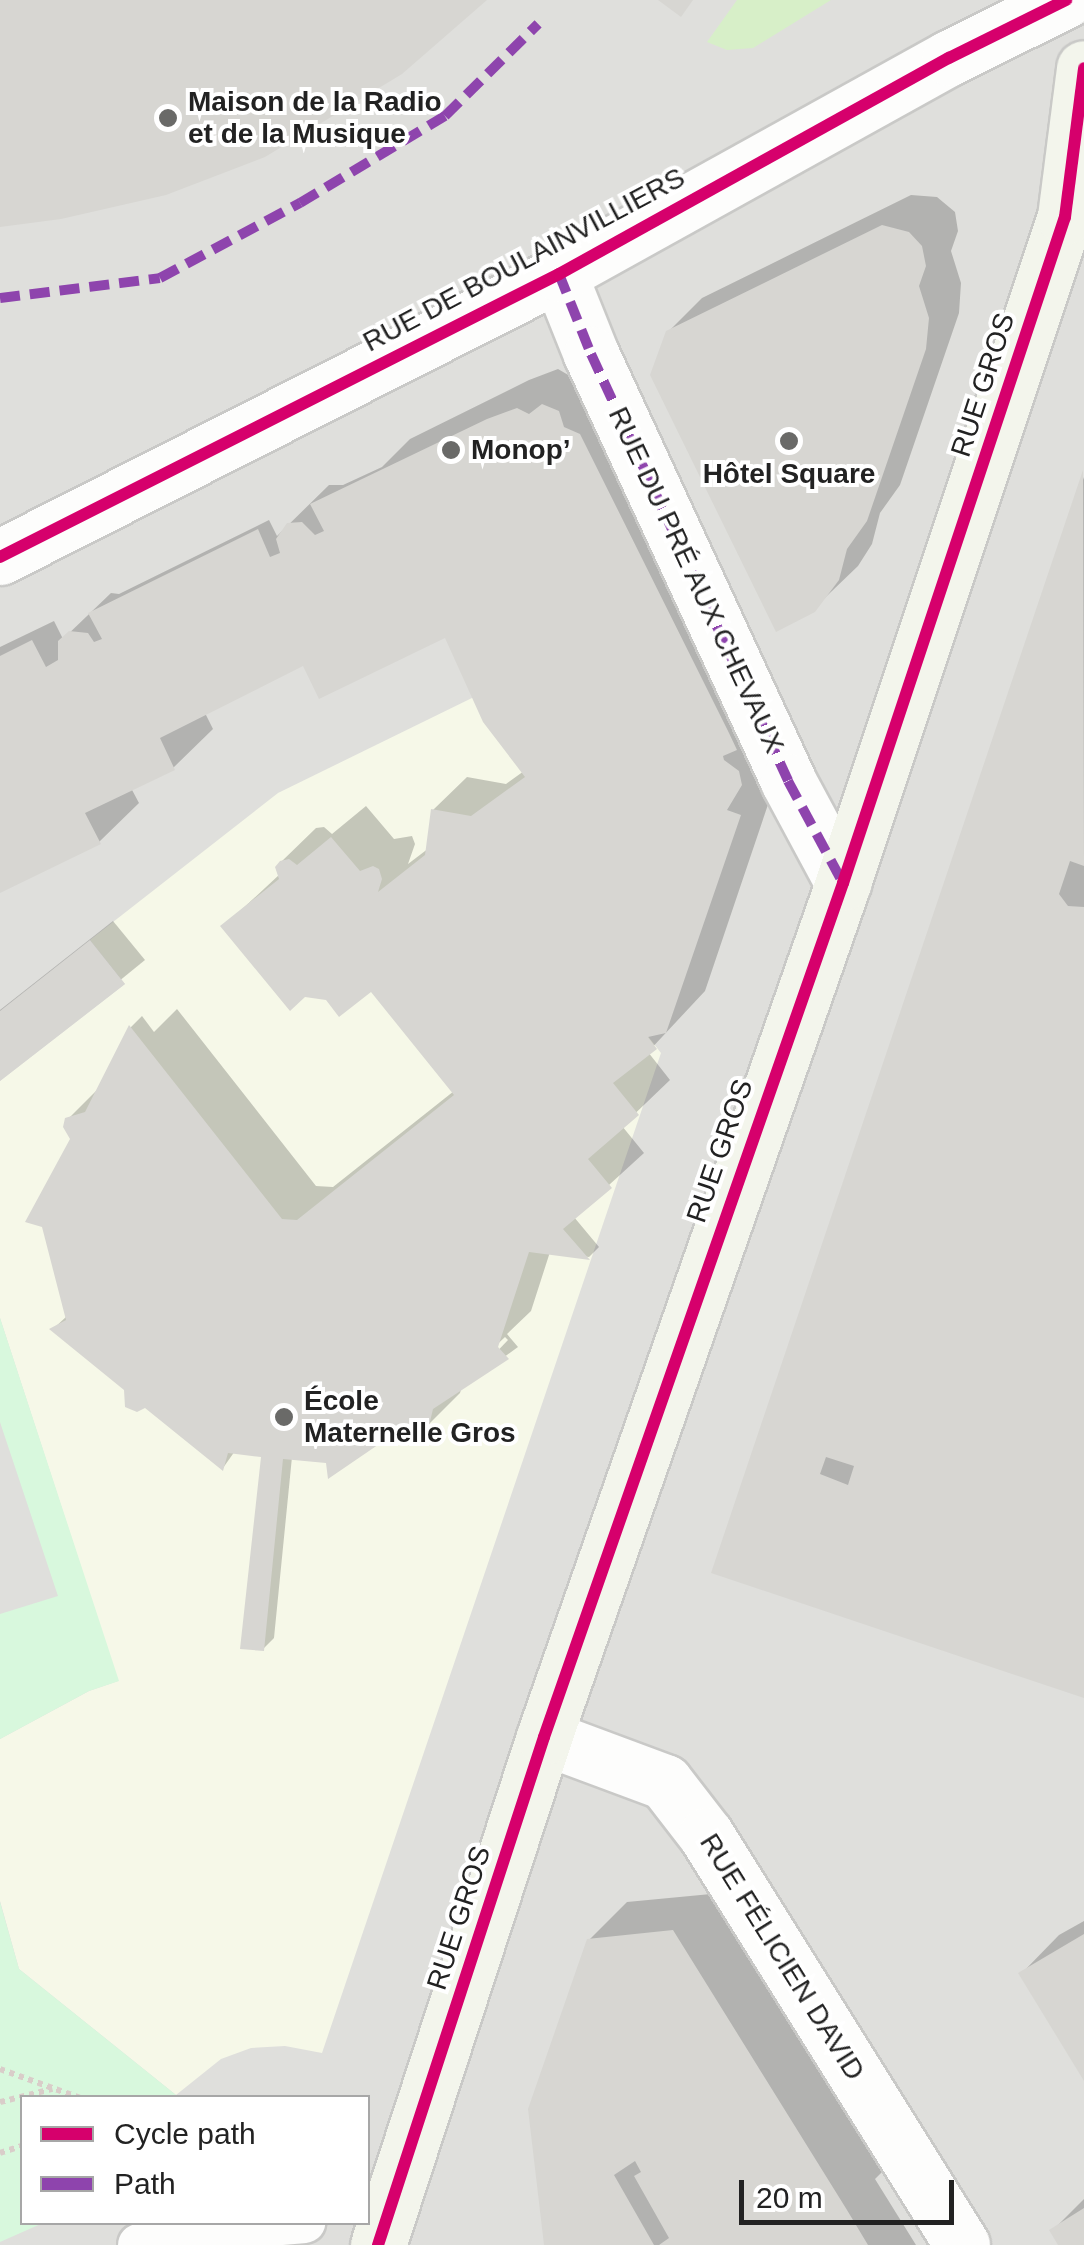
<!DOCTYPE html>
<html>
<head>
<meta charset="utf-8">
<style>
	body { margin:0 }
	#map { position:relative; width:1084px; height:2245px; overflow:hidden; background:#f0f0eb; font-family:Arial,sans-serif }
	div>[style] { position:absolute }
	.residential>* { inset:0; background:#dfdfdc }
	.education>* { inset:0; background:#f6f8e8 }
	.grass>* { inset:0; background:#d7efc8 }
	.park>* { inset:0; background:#d8f8dd }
	.shadow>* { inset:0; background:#0003 }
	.building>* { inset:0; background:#d7d6d2 }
	.path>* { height:6px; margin-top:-3px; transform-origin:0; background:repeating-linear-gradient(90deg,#d9cdc9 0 5px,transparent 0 10px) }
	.roads { filter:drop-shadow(2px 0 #c9c9c7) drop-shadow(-2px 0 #c9c9c7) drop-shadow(0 2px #c9c9c7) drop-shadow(0 -2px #c9c9c7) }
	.lane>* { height:42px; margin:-21px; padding:0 21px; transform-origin:21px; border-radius:21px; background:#fdfdfc }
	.street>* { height:55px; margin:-27.5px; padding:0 27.5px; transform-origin:27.5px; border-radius:27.5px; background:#fdfdfc }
	.secondary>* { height:55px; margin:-27.5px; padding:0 27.5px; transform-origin:27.5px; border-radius:27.5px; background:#f3f5ec }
	.quiet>* { height:10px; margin-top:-5px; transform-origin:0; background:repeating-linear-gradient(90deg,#8e44ad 0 20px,transparent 0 30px) }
	.cycleway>* { height:12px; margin:-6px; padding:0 6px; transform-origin:6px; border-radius:6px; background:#d6006c }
	.dots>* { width:28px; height:28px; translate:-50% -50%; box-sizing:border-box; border:5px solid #fff; border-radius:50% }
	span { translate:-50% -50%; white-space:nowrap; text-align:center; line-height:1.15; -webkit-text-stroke:8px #fff; paint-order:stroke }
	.poi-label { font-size:28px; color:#222; font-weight:700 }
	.left { translate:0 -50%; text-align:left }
	.street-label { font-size:28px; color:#222 }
	.legend { position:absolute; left:20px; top:2095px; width:350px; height:130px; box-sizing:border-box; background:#fff; border:2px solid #a7a7a7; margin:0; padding:12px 18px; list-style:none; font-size:30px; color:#222 }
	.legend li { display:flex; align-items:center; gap:20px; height:50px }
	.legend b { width:50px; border:2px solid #a7a7a7 }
	.scale { position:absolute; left:739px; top:2180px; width:215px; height:45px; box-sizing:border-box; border:5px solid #222; border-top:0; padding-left:12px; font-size:30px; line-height:35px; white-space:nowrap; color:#222; -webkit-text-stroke:8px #fff; paint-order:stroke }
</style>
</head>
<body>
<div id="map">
	<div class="residential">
		<div style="clip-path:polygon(evenodd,0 0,1084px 0,1084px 2245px,0 2245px,0 0,22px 2098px,368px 2098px,368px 2222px,22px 2222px,22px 2098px)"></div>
	</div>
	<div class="education">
		<div style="clip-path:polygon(474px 697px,581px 850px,531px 887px,661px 1053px,322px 2053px,285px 2046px,251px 2048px,221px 2059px,176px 2095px,19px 1969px,0 1901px,0 1739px,89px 1691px,118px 1681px,0 1318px,0 1081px,125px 984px,90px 940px,278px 793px)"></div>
	</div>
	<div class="grass">
		<div style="clip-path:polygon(737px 0,831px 0,753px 48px,727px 50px,707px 42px)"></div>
	</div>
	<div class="park">
		<div style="clip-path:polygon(0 1318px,119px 1681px,89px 1691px,0 1739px,0 1614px,58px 1596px,0 1422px)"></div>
		<div style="clip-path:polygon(0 1902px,19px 1969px,176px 2095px,22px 2098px,22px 2222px,43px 2223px,0 2242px)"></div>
	</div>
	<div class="shadow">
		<div style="clip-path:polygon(911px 195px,937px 197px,955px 212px,958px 231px,951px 251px,961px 283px,959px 313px,900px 485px,880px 513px,872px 544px,858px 566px,806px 616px,668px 332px,702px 298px)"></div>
		<div style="clip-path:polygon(584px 366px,778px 775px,705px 991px,648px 1052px,670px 1080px,622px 1126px,644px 1153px,574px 1217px,599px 1247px,589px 1257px,550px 1252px,531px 1311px,507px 1334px,518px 1347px,463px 1387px,508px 1340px,505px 1337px,466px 1374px,460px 1393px,426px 1427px,408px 1422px,328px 1460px,292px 1457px,274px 1638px,263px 1649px,267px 1454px,235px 1451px,223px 1468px,53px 1329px,67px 1316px,73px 1139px,68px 1119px,101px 1086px,131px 1027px,142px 1016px,154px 1032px,177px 1009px,316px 1186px,333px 1187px,454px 1091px,371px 988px,327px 998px,224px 926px,280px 874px,281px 862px,316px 828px,324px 827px,332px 834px,366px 806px,394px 839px,412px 836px,415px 844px,408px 864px,429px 848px,433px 810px,467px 777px,506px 784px,524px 771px,446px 635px,304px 663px,205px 713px,213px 729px,173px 768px,131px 788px,139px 803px,99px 842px,0 891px,0 647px,54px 621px,63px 639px,111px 593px,119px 594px,269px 520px,277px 536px,329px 485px,343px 485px,382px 467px,410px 439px,529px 380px,558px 369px,570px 376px)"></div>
		<div style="clip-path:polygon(1084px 477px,1084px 1695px,714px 1571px)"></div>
		<div style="clip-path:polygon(113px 921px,145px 960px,0 1078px,0 1010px)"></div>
		<div style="clip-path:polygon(711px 1894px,884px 2170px,875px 2179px,916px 2245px,546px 2245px,589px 1940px,627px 1902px)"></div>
		<div style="clip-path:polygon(1084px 1921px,1084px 2076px,1022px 1973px,1059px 1935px)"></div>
		<div style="clip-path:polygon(1084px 2199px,1084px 2245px,1061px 2245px,1052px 2231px)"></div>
	</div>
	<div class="building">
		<div style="clip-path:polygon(0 0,487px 0,402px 74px,265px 157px,166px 195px,61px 219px,0 227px)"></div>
		<div style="clip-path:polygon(658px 0,693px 0,681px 17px)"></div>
		<div style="clip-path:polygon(882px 225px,909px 232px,922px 246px,926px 266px,919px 286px,929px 318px,926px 349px,867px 521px,847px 549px,839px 580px,815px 612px,776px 632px,650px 375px,666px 331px)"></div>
		<div style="clip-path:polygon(542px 404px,559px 411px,564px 427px,580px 434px,729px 733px,737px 750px,723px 756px,724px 760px,739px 771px,742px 785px,727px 810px,741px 815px,666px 1033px,648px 1037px,657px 1049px,613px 1083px,639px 1115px,588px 1159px,612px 1188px,563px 1229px,590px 1260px,529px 1252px,498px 1347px,509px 1359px,433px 1409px,428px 1430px,416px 1433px,407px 1425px,328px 1479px,326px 1463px,283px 1459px,264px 1651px,240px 1649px,261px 1457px,228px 1453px,223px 1471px,145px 1408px,137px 1412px,125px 1407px,124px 1390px,49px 1329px,66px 1320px,42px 1227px,25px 1222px,70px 1139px,63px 1127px,65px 1118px,85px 1112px,129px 1025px,282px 1219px,297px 1220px,454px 1095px,371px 992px,339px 1017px,326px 1000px,305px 997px,290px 1011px,220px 926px,279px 879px,275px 867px,280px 861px,289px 859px,297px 865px,331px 837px,360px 871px,373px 866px,379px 869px,382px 879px,378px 892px,425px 855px,431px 809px,471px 816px,525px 777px,483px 722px,445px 638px,319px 699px,303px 666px,160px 738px,175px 770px,85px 813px,101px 844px,0 893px,0 656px,32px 640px,46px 667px,58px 660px,58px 641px,69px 631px,88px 633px,94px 642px,102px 639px,88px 613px,258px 529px,270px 557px,280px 553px,276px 539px,287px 523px,302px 522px,315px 535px,324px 531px,310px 504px,487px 419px,517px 408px,529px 414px)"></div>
		<div style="clip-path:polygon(evenodd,1083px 470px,1084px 866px,1070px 861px,1059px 894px,1068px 906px,1084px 907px,1084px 1698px,711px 1573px,1083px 470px,826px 1457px,854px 1466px,848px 1485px,820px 1474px,826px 1457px)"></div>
		<div style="clip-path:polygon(90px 940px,125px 984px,0 1081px,0 1011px)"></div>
		<div style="clip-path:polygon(673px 1930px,847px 2210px,868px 2245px,659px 2245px,669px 2238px,634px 2176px,641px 2172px,635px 2161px,614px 2175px,654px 2245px,544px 2245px,528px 2109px,587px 1939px)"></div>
		<div style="clip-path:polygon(1084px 1934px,1084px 2081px,1018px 1973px)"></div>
		<div style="clip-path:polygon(1084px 2208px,1084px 2245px,1058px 2245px,1049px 2230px)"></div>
	</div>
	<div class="path">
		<div style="left:0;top:2069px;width:85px;rotate:19.9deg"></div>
		<div style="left:0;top:2102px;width:54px;rotate:-14deg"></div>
		<div style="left:0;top:2153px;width:23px;rotate:-18deg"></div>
	</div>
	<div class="roads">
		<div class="lane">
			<div style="left:139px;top:2245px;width:27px;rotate:-24deg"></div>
			<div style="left:164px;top:2234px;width:141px;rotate:-4.9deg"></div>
		</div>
		<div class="street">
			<div style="left:559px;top:274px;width:86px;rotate:68.2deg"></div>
			<div style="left:591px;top:354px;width:470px;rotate:65.2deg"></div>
			<div style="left:788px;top:781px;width:116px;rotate:61.7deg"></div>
			<div style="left:0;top:557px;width:627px;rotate:-26.85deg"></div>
			<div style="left:559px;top:274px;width:446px;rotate:-29deg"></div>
			<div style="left:949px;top:58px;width:131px;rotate:-26.4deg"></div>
			<div style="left:544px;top:1737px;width:129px;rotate:20.4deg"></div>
			<div style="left:665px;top:1782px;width:67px;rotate:52.3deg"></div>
			<div style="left:706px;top:1835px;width:483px;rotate:58deg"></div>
		</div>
		<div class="secondary">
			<div style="left:378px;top:2245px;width:534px;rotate:-71.9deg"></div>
			<div style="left:544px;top:1737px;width:905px;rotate:-70.7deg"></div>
			<div style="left:843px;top:883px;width:702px;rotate:-71.57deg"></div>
			<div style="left:1065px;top:217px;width:150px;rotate:-82.7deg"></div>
		</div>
	</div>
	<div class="quiet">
		<div style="left:559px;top:274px;width:86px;rotate:68.2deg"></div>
		<div style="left:591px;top:354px;width:470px;rotate:65.2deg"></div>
		<div style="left:788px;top:781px;width:116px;rotate:61.7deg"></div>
		<div style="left:0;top:298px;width:161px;rotate:-7.1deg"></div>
		<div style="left:160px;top:278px;width:159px;rotate:-28.2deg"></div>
		<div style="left:300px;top:203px;width:169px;rotate:-31deg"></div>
		<div style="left:445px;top:116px;width:131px;rotate:-44.7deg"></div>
	</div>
	<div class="cycleway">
		<div style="left:0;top:557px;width:627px;rotate:-26.85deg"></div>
		<div style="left:559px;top:274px;width:446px;rotate:-29deg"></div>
		<div style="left:949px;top:58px;width:131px;rotate:-26.4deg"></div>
		<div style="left:378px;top:2245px;width:534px;rotate:-71.9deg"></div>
		<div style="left:544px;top:1737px;width:905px;rotate:-70.7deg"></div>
		<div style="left:843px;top:883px;width:702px;rotate:-71.57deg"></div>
		<div style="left:1065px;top:217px;width:150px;rotate:-82.7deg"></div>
	</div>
	<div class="dots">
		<div style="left:168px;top:118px;background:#6a6a68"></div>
		<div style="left:789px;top:441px;background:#6a6a68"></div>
		<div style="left:451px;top:450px;background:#6a6a68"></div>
		<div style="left:284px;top:1417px;background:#6a6a68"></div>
	</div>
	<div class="poi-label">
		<span class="left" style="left:188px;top:118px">Maison de la Radio<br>et de la Musique</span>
		<span class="left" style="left:471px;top:450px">Monop’</span>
		<span style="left:789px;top:474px">Hôtel Square</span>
		<span class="left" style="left:304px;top:1417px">École<br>Maternelle Gros</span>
	</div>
	<div class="street-label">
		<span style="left:524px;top:260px;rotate:-28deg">RUE DE BOULAINVILLIERS</span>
		<span style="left:983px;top:385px;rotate:-72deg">RUE GROS</span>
		<span style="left:696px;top:580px;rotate:65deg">RUE DU PRÉ AUX CHEVAUX</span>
		<span style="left:720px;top:1151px;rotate:-71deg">RUE GROS</span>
		<span style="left:459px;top:1918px;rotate:-72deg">RUE GROS</span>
		<span style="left:782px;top:1957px;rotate:58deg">RUE FÉLICIEN DAVID</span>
	</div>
	<ul class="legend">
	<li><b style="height:12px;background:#d6006c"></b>Cycle path</li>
	<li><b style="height:12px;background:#8e44ad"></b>Path</li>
	</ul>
	<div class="scale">20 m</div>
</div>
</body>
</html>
